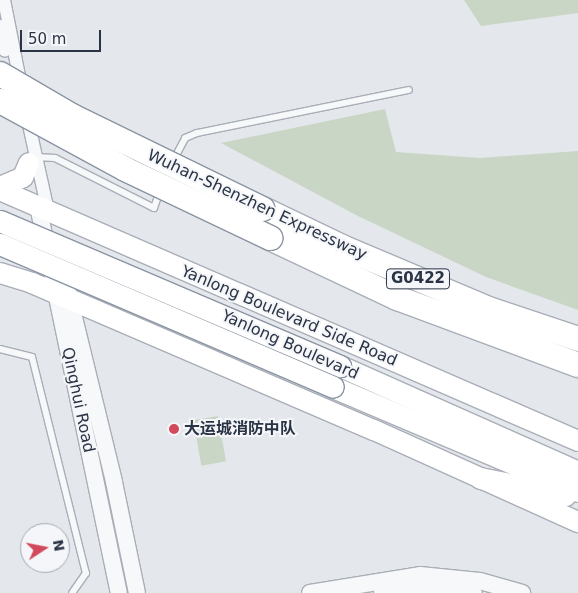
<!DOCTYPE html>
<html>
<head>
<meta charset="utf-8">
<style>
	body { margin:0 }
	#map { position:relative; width:578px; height:593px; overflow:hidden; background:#e4e7ec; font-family:"DejaVu Sans","Noto Sans SC",sans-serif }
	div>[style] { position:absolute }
	.green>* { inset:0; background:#c9d6c5; transform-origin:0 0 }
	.roads { filter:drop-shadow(1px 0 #a9aeb7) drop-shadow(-1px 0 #a9aeb7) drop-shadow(0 1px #a9aeb7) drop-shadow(0 -1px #a9aeb7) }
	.service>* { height:6px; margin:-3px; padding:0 3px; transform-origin:3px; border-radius:3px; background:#f7f8fa }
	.minor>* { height:12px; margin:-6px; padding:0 6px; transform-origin:6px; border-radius:6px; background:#f7f8fa }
	.tertiary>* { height:16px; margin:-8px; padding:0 8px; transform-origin:8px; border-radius:8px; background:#f7f8fa }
	.primary>* { height:20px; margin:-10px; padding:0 10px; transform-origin:10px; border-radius:10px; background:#fff }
	.trunk>* { height:21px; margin:-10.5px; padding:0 10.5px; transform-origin:10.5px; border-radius:10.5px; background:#fff }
	.motorway>* { height:24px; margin:-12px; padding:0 12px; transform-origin:12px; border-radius:12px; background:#fff }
	.bridges { filter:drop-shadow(1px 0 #8b94a3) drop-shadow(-1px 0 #8b94a3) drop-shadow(0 1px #8b94a3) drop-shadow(0 -1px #8b94a3) }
	.trunk-bridge>* { height:21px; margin:-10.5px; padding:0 10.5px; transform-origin:10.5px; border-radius:10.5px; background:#fff }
	.motorway-bridge>* { height:24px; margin:-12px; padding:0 12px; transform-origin:12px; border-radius:12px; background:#fff }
	.dots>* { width:14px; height:14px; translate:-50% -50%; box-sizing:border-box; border:2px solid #f4f6f9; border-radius:50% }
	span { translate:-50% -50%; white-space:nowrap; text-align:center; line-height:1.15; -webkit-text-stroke:4px #f4f6f9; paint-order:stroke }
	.shield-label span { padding:1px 4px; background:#f4f6f9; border:1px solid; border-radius:4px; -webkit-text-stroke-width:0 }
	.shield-label { font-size:15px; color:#2b3445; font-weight:700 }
	.street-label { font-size:16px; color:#2b3445 }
	.poi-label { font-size:16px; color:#2b3445; font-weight:700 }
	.left { translate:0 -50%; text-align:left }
	.north { position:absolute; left:20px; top:523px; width:50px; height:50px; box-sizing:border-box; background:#f4f6f9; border:1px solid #a4a8b1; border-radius:50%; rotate:79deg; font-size:14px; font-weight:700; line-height:20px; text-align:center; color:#2b3445 }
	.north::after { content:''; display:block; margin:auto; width:18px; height:22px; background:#d1495b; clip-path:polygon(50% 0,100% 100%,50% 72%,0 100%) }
	.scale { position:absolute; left:20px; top:30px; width:81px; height:22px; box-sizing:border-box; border:2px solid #2b3445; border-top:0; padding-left:6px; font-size:15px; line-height:18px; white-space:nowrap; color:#2b3445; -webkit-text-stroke:4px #f4f6f9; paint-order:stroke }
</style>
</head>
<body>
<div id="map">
	<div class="green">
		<div style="clip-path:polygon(464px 0,578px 0,578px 13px,481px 26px)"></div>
		<div style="clip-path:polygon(385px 109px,396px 152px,480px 158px,578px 151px,578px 310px,486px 277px,356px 215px,221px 143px)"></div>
		<div style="left:218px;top:416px;width:46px;height:25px;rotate:80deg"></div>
	</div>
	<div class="roads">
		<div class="service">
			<div style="left:36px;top:157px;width:19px;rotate:3deg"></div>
			<div style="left:55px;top:158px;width:111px;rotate:26.8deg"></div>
			<div style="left:154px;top:208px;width:18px;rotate:-71deg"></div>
			<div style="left:173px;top:161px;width:26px;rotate:-62deg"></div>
			<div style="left:185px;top:138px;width:13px;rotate:-23deg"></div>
			<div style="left:197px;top:133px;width:216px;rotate:-11.5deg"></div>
			<div style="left:0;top:349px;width:33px;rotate:14deg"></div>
			<div style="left:32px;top:357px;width:223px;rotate:76deg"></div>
			<div style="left:86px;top:573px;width:24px;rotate:125deg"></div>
		</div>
		<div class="minor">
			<div style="left:4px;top:0;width:88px;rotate:78.8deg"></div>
			<div style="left:0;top:26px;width:25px;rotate:79deg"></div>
			<div style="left:27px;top:116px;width:97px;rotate:77.5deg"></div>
		</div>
		<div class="tertiary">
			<div style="left:38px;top:206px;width:395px;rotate:78.2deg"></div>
			<div style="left:61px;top:264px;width:224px;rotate:76.3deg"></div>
			<div style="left:114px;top:482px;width:113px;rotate:78.3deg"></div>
			<div style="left:310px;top:593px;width:111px;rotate:-9.3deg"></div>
			<div style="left:420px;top:575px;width:60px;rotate:5.7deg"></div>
			<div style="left:480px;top:581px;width:44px;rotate:15.9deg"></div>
			<div style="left:382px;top:593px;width:44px;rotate:-6.5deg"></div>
			<div style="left:426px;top:588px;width:48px;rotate:5.9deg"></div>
		</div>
		<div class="primary">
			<div style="left:0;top:187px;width:25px;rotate:-23deg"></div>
			<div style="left:23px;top:177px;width:15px;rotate:-67deg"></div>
			<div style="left:0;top:190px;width:630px;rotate:23.47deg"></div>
			<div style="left:0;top:273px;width:34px;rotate:17deg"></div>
			<div style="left:32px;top:283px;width:372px;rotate:23.3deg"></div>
			<div style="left:374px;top:430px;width:224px;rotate:24.3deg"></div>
		</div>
		<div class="trunk">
			<div style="left:340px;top:366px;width:261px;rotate:24deg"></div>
			<div style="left:333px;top:387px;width:266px;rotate:23deg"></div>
			<div style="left:480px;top:478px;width:87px;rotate:11.3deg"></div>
		</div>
		<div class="motorway">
			<div style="left:263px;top:209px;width:88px;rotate:25.7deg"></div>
			<div style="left:342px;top:247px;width:160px;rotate:22.9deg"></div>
			<div style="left:489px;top:309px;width:94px;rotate:18.6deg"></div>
			<div style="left:270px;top:238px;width:140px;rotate:25.3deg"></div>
			<div style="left:397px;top:298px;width:193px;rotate:20.3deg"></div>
		</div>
	</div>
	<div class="bridges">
		<div class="trunk-bridge">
			<div style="left:0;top:221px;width:370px;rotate:23.1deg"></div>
			<div style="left:0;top:244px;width:362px;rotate:23.2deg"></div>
		</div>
		<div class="motorway-bridge">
			<div style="left:0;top:74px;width:83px;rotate:30.3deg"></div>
			<div style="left:72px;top:116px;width:212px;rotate:26deg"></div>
			<div style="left:0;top:101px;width:142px;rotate:28.5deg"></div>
			<div style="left:125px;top:169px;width:161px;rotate:25.4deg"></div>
		</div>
	</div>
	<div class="dots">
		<div style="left:174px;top:429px;background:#d1495b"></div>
	</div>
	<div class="shield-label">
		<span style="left:418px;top:279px">G0422</span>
	</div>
	<div class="street-label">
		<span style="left:257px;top:205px;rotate:25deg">Wuhan-Shenzhen Expressway</span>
		<span style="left:289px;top:316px;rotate:23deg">Yanlong Boulevard Side Road</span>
		<span style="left:290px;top:345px;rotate:24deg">Yanlong Boulevard</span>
		<span style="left:78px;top:400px;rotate:78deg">Qinghui Road</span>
	</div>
	<div class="poi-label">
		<span class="left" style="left:184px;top:429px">大运城消防中队</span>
	</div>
	<div class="north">N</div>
	<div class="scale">50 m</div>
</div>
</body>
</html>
